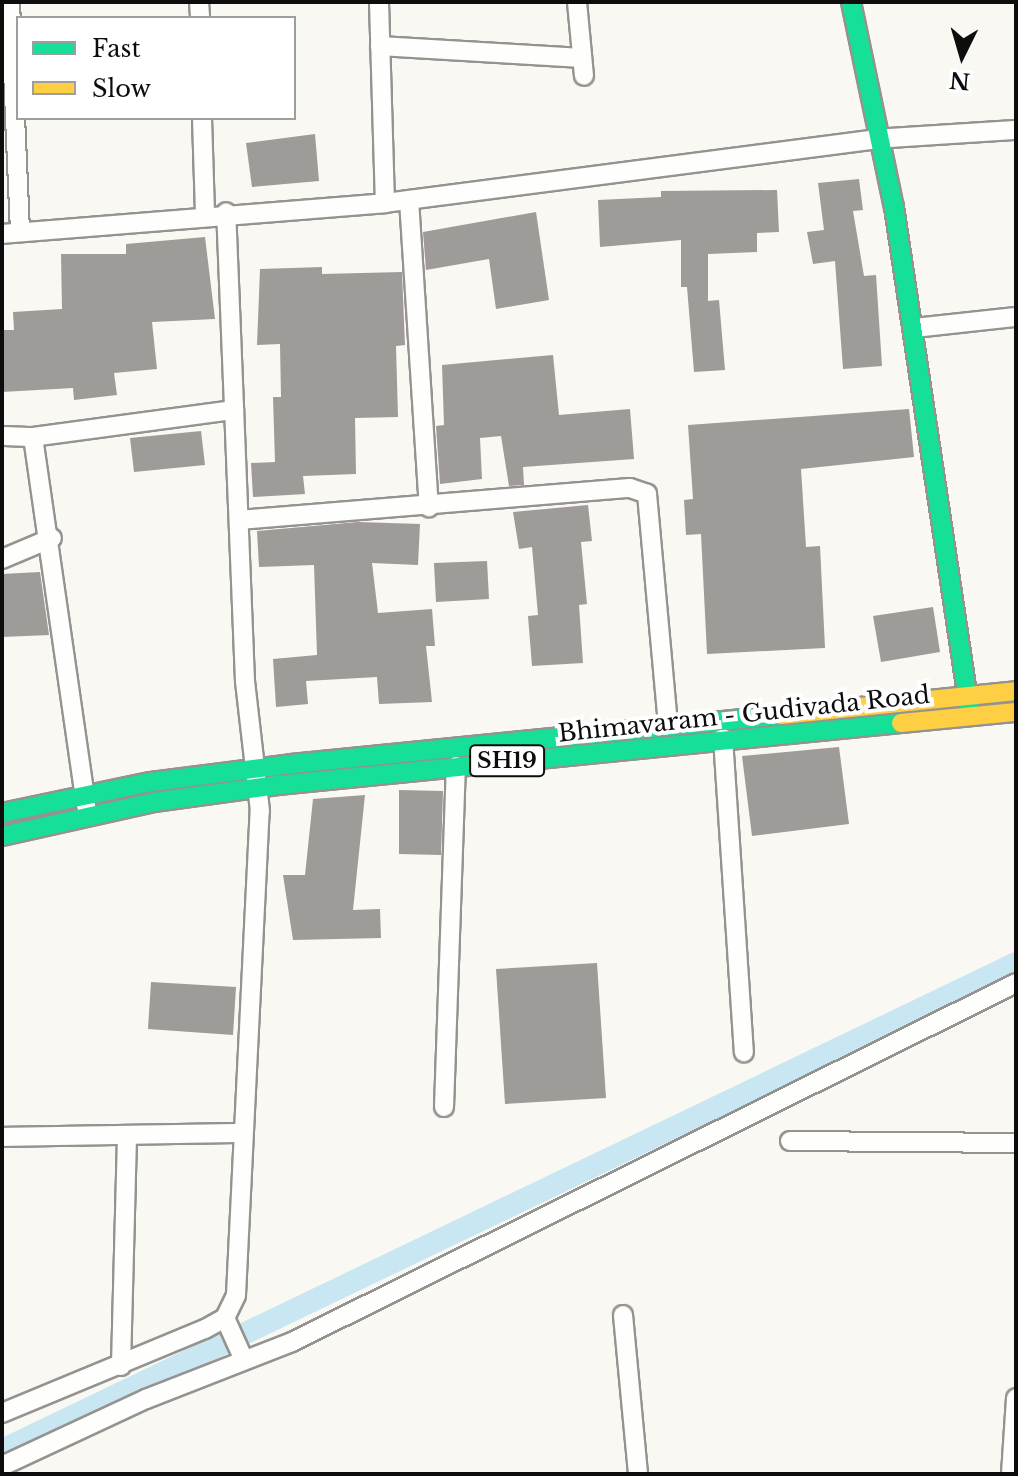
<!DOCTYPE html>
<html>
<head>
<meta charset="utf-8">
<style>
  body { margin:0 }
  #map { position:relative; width:1018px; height:1476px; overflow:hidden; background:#faf8f2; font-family:"Libre Baskerville",serif }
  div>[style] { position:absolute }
  .canal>* { height:22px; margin:-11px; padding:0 11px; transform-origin:11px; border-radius:11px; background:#c9e7f3 }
  .building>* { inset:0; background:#9e9b98 }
  .roads { filter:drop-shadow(2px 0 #949390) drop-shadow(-2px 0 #949390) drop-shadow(0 2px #949390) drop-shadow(0 -2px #949390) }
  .street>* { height:18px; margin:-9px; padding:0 9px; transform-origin:9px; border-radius:9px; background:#fefefd }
  .fast>* { height:18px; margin:-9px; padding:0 9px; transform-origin:9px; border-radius:9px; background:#16e098 }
  .slow>* { height:18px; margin:-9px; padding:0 9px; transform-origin:9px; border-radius:9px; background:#ffcf43 }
  span { translate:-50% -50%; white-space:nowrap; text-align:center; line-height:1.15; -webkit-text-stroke:8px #fff; paint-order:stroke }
  .shield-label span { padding:2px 6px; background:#fff; border:2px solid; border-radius:6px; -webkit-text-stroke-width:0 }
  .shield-label { font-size:22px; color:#0d0d0d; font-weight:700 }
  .street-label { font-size:24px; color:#0d0d0d }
  .frame { position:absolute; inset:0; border:4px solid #0d0d0d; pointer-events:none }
  .legend { position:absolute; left:16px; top:16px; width:280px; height:104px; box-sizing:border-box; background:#fff; border:2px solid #9e9e9e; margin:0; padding:10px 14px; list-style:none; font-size:24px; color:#0d0d0d }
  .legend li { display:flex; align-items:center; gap:16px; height:40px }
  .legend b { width:40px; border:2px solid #9e9e9e }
  .north { position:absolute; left:922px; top:16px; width:80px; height:80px; -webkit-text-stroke:6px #fff; paint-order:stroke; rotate:185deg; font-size:22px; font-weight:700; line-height:32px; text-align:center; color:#0d0d0d }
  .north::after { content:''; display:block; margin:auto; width:28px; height:36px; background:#0d0d0d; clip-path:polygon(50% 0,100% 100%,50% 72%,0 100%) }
</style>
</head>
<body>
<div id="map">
  <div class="canal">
    <div style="left:2px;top:1450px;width:1125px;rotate:-25.65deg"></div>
  </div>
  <div class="building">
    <div style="clip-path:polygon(315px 134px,319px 181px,252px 187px,246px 143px)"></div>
    <div style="clip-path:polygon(859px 179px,863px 210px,853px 211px,864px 276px,876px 275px,882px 366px,843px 369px,835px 261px,813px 264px,807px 232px,824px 230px,818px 183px)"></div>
    <div style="clip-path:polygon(777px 190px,779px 232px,757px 233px,757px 252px,708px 254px,708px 301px,719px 300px,725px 370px,694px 372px,687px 287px,681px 287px,681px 240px,600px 247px,598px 200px,661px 197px,661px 191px)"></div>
    <div style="clip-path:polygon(536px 212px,549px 300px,496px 309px,489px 259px,426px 270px,423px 232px)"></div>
    <div style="clip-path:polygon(205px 237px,215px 319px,152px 322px,157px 369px,114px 373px,117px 395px,74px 400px,73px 388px,2px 392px,2px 330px,14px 330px,13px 312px,62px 309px,61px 254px,126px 254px,126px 244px)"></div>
    <div style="clip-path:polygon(322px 267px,322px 274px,402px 272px,405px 345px,396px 346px,398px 417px,355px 418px,356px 474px,303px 476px,305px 494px,253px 497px,251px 463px,275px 462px,273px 397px,281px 397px,280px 344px,257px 345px,260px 269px)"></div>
    <div style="clip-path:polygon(553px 355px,559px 415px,630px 409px,634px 459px,523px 467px,524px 485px,509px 486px,501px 436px,480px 438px,482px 479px,440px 484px,436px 426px,444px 425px,442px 365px)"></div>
    <div style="clip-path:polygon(909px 409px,914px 457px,801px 469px,806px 547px,820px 546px,825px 648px,707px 654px,701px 534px,686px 535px,684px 500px,693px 499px,688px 425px)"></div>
    <div style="clip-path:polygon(201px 431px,205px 465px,134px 472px,130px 438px)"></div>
    <div style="clip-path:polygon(588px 505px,592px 541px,581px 542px,587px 604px,579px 605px,583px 663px,532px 666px,528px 616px,538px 615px,532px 547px,519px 549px,513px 512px)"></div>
    <div style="clip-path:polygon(358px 522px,420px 524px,418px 565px,372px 563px,378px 613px,432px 609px,435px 646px,426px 646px,432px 702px,379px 704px,377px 677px,306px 681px,308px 704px,276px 707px,273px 659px,317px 655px,314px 565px,259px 567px,257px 531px)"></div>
    <div style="clip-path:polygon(487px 561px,489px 599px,436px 602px,434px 563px)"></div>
    <div style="clip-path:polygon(40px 572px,49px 635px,2px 637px,2px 574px)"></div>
    <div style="clip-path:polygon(933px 607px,940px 652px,881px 662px,873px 616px)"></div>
    <div style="clip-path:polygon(839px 747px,849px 824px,752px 836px,742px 756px)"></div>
    <div style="clip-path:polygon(399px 790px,443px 791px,441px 855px,399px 854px)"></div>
    <div style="clip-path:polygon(365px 795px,353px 910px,380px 909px,381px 938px,293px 940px,283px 875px,305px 875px,313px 799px)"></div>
    <div style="clip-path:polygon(597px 963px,606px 1098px,505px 1104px,496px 969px)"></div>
    <div style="clip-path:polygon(151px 982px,236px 987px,233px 1035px,148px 1029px)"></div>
  </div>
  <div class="roads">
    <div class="street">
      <div style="left:10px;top:2px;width:229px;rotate:87.5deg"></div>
      <div style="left:199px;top:2px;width:16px;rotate:86deg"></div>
      <div style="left:379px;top:2px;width:201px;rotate:88.3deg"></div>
      <div style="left:577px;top:2px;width:74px;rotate:84.6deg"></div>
      <div style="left:380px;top:46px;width:202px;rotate:3.4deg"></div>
      <div style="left:202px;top:118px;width:95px;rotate:88.2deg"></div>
      <div style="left:409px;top:200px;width:308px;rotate:86.3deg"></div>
      <div style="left:2px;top:234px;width:384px;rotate:-4.6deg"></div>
      <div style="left:385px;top:203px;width:494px;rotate:-7.4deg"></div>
      <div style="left:875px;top:139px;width:141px;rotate:-3.7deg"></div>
      <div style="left:914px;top:328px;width:103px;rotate:-6.2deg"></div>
      <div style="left:2px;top:436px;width:31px;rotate:2deg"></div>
      <div style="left:33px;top:437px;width:373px;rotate:81.8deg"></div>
      <div style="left:33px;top:437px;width:203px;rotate:-7.7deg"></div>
      <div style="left:239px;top:520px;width:392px;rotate:-4.7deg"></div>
      <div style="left:630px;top:488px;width:18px;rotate:19deg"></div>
      <div style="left:647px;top:494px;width:230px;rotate:84.8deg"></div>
      <div style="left:2px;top:559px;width:54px;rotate:-22.8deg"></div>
      <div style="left:723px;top:738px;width:315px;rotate:86.2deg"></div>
      <div style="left:444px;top:1107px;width:341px;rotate:-88deg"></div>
      <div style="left:2px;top:1137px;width:240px;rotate:-1deg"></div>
      <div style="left:790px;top:1141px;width:226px;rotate:0.5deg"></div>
      <div style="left:623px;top:1315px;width:160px;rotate:84.6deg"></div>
      <div style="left:225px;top:1318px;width:46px;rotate:65.7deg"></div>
      <div style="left:121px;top:1366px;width:231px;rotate:-88.5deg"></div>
      <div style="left:2px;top:1413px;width:220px;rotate:-22.5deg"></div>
      <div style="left:205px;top:1329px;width:23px;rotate:-29deg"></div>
      <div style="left:225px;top:1318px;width:25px;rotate:-64deg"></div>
      <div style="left:236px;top:1295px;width:485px;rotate:-87.2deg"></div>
      <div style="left:260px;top:811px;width:131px;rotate:-96.6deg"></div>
      <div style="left:245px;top:681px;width:469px;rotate:-92.3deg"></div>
      <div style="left:2px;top:1466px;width:159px;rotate:-25deg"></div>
      <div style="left:146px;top:1399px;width:157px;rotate:-21.3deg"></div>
      <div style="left:292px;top:1342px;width:808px;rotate:-26.37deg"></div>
      <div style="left:1011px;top:1474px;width:76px;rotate:-86.2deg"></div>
    </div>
    <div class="fast">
      <div style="left:851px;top:2px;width:209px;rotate:78.2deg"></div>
      <div style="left:894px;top:207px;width:512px;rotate:81.46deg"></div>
      <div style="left:2px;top:813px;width:152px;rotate:-11.8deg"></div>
      <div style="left:151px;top:782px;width:141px;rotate:-7.3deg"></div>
      <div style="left:291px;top:764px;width:492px;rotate:-5.7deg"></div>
      <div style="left:2px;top:836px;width:156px;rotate:-12.6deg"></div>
      <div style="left:154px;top:802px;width:125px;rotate:-7.8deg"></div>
      <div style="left:278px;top:785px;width:626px;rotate:-5.68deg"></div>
    </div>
    <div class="slow">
      <div style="left:781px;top:715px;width:236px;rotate:-5.8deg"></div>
      <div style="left:901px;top:723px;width:116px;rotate:-5.5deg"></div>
    </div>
  </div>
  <div class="shield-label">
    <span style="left:507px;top:761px">SH19</span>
  </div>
  <div class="street-label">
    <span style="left:744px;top:714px;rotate:-6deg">Bhimavaram - Gudivada Road</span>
  </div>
  <div class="frame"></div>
  <ul class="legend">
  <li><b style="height:10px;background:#16e098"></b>Fast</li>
  <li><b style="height:10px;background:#ffcf43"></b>Slow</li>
  </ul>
  <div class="north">N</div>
</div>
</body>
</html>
